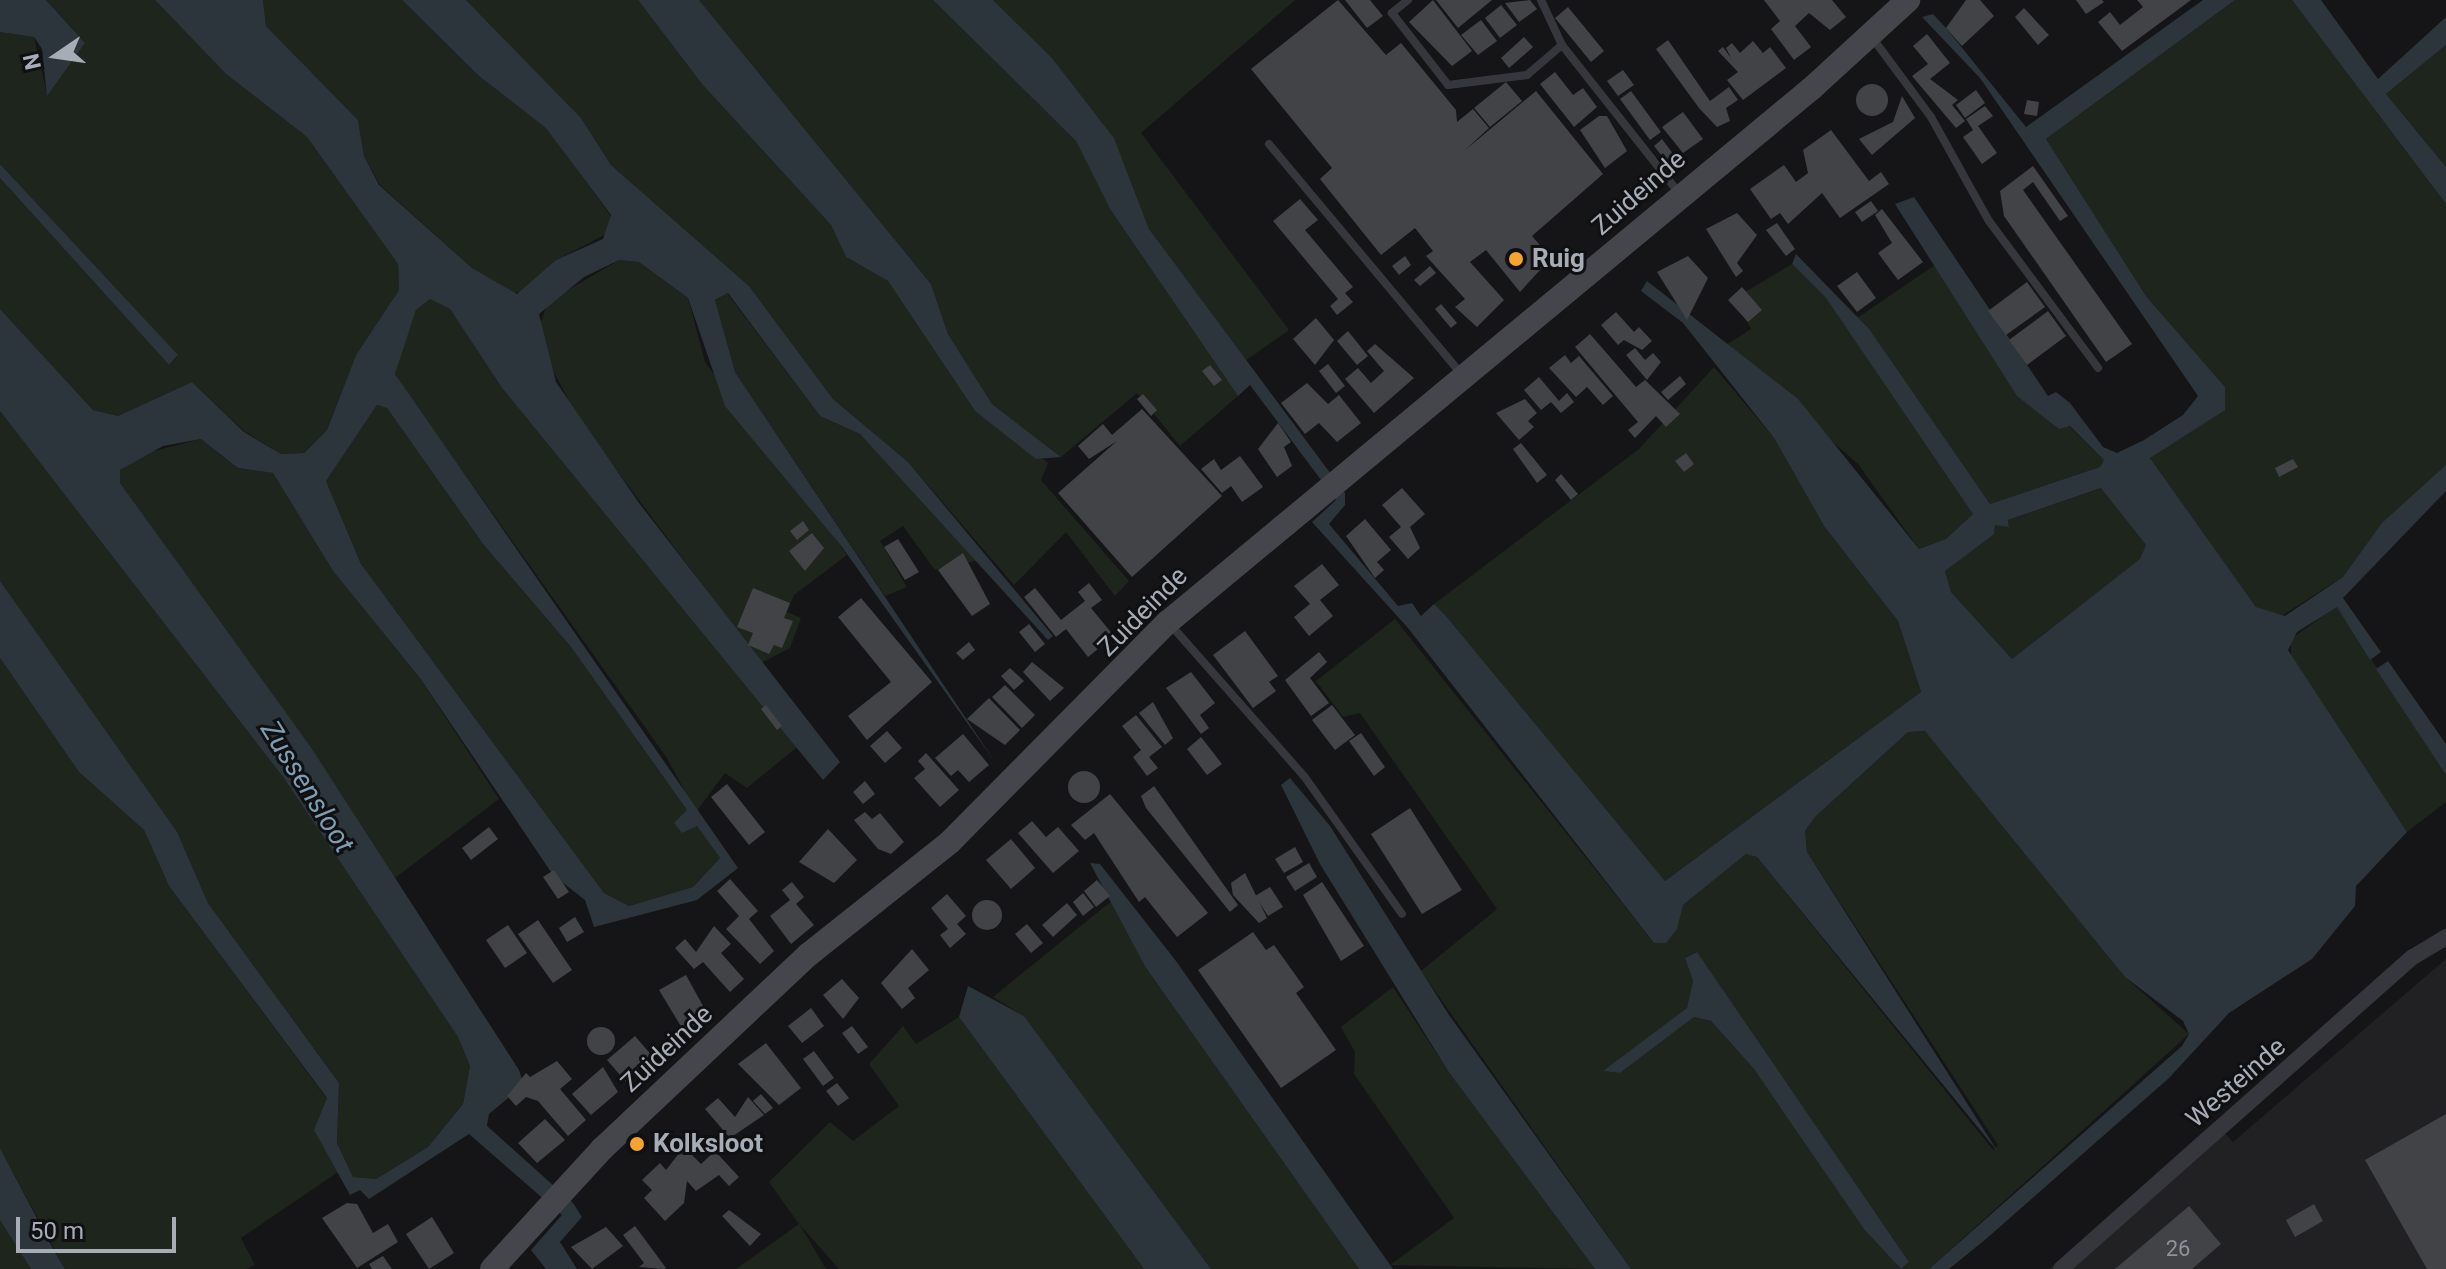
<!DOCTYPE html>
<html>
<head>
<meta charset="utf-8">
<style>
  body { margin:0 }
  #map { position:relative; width:2446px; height:1269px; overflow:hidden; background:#151517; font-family:Roboto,sans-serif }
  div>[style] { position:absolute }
  .built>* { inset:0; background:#212124 }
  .green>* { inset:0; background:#1d251d }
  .water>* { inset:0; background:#2b353b }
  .building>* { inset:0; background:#414347 }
  .round { border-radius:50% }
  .lane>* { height:8px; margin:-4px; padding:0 4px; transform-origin:4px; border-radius:4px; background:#36373c }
  .street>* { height:16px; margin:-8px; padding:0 8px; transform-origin:8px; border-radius:8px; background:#36373c }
  .secondary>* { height:24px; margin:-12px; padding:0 12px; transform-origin:12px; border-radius:12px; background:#44464c }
  .dots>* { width:22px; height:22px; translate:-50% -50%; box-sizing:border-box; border:4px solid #101012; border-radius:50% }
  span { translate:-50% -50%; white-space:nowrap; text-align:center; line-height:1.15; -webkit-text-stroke:6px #101012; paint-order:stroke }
  .number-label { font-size:22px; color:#8d929b }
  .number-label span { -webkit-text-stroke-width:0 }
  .street-label { font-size:26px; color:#a6adb7 }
  .poi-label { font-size:26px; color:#a6adb7; font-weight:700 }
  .left { translate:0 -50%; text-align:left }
  .water-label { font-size:28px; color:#7d9db3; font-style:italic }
  .north { position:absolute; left:16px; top:16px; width:80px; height:80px; -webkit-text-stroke:6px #101012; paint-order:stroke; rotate:257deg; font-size:22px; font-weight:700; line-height:32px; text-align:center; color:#a6adb7 }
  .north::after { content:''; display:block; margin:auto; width:28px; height:36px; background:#a6adb7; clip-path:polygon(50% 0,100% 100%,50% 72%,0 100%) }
  .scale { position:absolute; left:16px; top:1217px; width:160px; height:36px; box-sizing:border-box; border:4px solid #a6adb7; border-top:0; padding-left:10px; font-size:24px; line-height:28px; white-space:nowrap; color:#a6adb7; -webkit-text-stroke:6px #101012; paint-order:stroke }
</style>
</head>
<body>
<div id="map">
  <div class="built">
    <div style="clip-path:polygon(2446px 959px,2446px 1269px,2049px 1269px,2214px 1122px,2233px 1142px)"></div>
  </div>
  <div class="green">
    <div style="clip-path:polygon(46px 0,155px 0,226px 74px,307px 137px,398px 264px,399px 290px,356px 355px,327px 430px,303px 453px,281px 454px,244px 431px,192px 382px,118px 416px,93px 410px,0 309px,0 178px,169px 365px,178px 356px,0 164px,0 32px,34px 37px,47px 94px,85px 43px)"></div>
    <div style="clip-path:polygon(263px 0,402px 0,479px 76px,547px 128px,610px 215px,610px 232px,556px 260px,524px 292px,511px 293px,472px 268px,380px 185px,364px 156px,358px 120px,266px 26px)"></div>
    <div style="clip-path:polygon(466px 0,638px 0,702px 84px,831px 225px,846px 257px,888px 281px,975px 411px,1048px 463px,1041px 480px,1129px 581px,1115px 596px,1066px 532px,1014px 585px,908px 462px,833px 399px,749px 286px,611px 165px,581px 118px)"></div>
    <div style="clip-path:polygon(699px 0,933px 0,1076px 141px,1110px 209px,1238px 396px,1180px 446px,1137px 393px,1061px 457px,992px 404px,948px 334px,931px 284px)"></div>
    <div style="clip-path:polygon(993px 0,1295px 0,1141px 133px,1289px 330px,1245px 361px,1149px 229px,1114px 138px,1052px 58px)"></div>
    <div style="clip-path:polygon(2235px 0,2292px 0,2446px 204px,2446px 465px,2343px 577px,2278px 618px,2256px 607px,2150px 458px,2225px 387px,2146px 296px,2046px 139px)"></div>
    <div style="clip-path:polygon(2446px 45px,2446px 167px,2386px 94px)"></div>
    <div style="clip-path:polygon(619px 260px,639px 262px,688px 298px,705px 362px,847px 555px,794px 595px,787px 612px,801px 618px,790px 648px,761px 663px,579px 420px,546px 357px,538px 330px,548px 302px)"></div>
    <div style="clip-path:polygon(1938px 263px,2017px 396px,2069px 426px,2104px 460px,2100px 467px,1990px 504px,1857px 318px)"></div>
    <div style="clip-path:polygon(1792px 264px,1826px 298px,1963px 493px,1973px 514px,1946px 539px,1919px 549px,1858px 464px,1723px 347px,1751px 329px,1735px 298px)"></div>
    <div style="clip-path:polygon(727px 293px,820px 416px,860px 434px,979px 560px,935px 570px,903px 526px,880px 541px,907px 587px,885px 596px,735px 372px,715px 301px)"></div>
    <div style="clip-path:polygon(430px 299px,450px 309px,502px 388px,797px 747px,747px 788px,725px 773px,696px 812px,667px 758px,406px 392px,395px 373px,416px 310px)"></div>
    <div style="clip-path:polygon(1714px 367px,1774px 438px,1824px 526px,1898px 621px,1921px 692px,1665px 881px,1434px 604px,1639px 449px)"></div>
    <div style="clip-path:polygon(377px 405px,387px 408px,483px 544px,571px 647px,687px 810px,675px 824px,698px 826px,720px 858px,693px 887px,629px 906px,604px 893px,361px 564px,326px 481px)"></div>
    <div style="clip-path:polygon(0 411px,283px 777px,458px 1037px,470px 1066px,463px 1104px,428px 1147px,376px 1179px,353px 1177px,337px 1143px,339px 1083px,208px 903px,184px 848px,0 581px)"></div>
    <div style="clip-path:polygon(201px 439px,238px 468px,273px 473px,333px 571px,420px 678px,499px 799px,395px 878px,120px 483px,120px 470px,146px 453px)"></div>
    <div style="clip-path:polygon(2102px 488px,2146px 545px,2141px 559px,2012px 659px,1951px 592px,1945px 571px,1995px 524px,2009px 526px,2008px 520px)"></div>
    <div style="clip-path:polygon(2337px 606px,2446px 775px,2446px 802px,2407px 832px,2291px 660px,2291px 639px)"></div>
    <div style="clip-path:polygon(1395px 619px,1654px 943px,1683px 905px,1746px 854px,1757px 857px,1993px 1150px,1998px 1145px,1807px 852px,1805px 831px,1815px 817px,1908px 732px,1925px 731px,1938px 741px,2125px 977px,2189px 1034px,1929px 1269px,1901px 1269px,1909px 1262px,1696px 952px,1685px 958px,1693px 981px,1688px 1008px,1604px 1071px,1620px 1073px,1694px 1017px,1711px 1021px,1754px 1069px,1900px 1269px,1631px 1269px,1421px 971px,1497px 909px,1360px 713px,1343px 717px,1316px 681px)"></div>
    <div style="clip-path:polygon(0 658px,79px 772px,144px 830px,169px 886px,327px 1099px,320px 1141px,338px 1172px,241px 1238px,255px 1265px,247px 1269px,65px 1269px,0 1148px)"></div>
    <div style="clip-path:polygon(1114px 899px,1146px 968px,1359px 1269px,1211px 1269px,1024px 1016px,993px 997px)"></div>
    <div style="clip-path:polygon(1393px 987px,1448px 1071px,1595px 1269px,1390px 1265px,1454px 1218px,1354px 1074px,1355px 1052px,1341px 1027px)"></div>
    <div style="clip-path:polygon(959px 1017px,1144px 1269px,839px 1269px,800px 1225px,826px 1269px,736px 1269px,799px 1224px,769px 1182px,830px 1122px,853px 1141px,899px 1106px,869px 1064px,903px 1026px,916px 1044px)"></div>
    <div style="clip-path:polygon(0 1220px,1px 1221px,31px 1269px,0 1269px)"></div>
  </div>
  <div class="water">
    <div style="clip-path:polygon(0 0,46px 0,85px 43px,47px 96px,42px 49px,34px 37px,0 32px)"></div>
    <div style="clip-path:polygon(evenodd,155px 0,263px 0,266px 26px,358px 120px,364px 156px,379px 185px,472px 268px,517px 294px,556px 260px,603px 239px,611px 215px,546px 128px,479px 76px,402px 0,466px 0,581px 118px,611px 165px,749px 286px,833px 399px,908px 462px,1053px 636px,1048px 640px,860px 434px,820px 416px,728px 293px,715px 300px,735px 372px,995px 762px,842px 547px,725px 406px,688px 298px,639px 262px,619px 260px,584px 277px,539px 314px,556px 382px,639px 503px,840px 762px,823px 780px,502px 388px,450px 309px,430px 299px,416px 310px,395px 374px,738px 868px,697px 900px,594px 927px,585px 900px,553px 875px,420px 678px,333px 571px,273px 473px,238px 468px,201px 439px,163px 446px,120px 470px,120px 483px,310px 746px,519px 1070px,524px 1085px,489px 1114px,487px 1126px,573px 1203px,582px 1217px,560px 1242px,577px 1269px,546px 1269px,531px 1250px,562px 1215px,469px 1134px,369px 1199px,360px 1190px,350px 1195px,314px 1130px,327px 1098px,169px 886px,144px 830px,79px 772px,0 658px,0 581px,177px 832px,208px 903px,339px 1083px,337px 1143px,353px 1177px,376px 1179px,428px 1147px,463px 1104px,470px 1066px,458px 1037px,283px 777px,0 411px,0 309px,93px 410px,118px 416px,192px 382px,244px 432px,281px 454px,304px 453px,327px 430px,356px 355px,399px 290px,398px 264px,307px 137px,226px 74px,155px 0,377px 405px,387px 408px,483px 544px,571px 647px,687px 810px,674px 823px,682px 833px,697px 826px,720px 858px,693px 887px,629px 906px,604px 893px,361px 564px,326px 481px,377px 405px)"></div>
    <div style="clip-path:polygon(638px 0,699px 0,931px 284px,948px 334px,992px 404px,1061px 457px,1036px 459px,975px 411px,888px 281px,846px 257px,831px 225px,702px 84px)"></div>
    <div style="clip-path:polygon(evenodd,933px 0,993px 0,1052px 58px,1114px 138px,1149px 229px,1345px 493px,1345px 505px,1329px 524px,1398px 606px,1412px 603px,1421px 616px,1434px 604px,1445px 615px,1665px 881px,1921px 692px,1898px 621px,1824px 526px,1774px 438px,1683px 323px,1641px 291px,1647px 281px,1798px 399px,1919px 549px,1946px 539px,1973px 514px,1826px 298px,1792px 264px,1796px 254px,1869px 329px,1990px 504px,2100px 467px,2104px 460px,2070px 426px,2059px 429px,2017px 396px,1895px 204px,1914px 197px,2048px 396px,2056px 392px,2070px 403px,2103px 447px,2117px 453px,2144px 440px,2183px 415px,2198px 396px,1980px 78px,1922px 17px,1933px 14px,1946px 28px,2026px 127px,2203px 0,2235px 0,2046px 139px,2146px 296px,2225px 387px,2225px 410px,2150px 458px,2256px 607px,2285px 616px,2343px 577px,2382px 523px,2446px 465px,2446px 491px,2343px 598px,2381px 652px,2370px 660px,2337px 607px,2297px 632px,2288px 650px,2407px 832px,2356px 886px,2355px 906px,2312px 959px,2229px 1013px,2169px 1078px,1986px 1239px,1949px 1269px,1929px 1269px,2182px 1046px,2189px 1034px,2183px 1021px,2125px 977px,1925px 731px,1908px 732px,1815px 817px,1805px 831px,1807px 852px,1998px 1152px,1757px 857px,1746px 854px,1683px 905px,1677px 929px,1666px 943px,1654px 943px,1408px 628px,1312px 522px,1336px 500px,1250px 385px,1238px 396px,1110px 209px,1076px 141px,933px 0,2101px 488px,2146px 545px,2140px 559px,2012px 659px,1951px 592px,1945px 571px,1994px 534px,1995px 525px,2009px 527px,2008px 520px,2101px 488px)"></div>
    <div style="clip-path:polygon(2292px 0,2321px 0,2378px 79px,2446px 17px,2446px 45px,2386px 94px,2446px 167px,2446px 204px)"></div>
    <div style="clip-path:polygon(0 164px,178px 355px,169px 365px,0 178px)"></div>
    <div style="clip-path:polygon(2388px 661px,2446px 744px,2446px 775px,2376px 669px)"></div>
    <div style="clip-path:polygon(1290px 778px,1330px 826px,1449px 1015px,1631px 1269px,1595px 1269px,1448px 1071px,1320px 864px,1281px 785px)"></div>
    <div style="clip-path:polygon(1090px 863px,1100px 864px,1176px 961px,1393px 1269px,1359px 1269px,1146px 968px)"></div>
    <div style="clip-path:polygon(1697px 952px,1909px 1262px,1901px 1269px,1864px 1229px,1754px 1069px,1711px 1021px,1694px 1017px,1620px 1073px,1603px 1071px,1687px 1008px,1693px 981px,1685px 958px)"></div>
    <div style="clip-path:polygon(968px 986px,1024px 1016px,1211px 1269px,1144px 1269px,959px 1017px)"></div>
    <div style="clip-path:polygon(0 1148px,51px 1245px,65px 1269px,31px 1269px,0 1220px)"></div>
  </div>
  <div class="building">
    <div style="clip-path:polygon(1338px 0,1386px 55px,1401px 43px,1456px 110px,1457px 122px,1473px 109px,1489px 128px,1464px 151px,1536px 91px,1603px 174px,1532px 236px,1551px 258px,1520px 292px,1486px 250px,1470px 262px,1504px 300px,1477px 327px,1455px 307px,1465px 299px,1426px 256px,1433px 251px,1415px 228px,1381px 255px,1320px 179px,1332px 168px,1251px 69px)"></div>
    <div style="clip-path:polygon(1345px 0,1370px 0,1383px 16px,1367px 28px)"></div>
    <div style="clip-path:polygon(1433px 0,1472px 51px,1452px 66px,1409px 22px)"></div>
    <div style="clip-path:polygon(1436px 0,1492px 0,1458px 28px)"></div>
    <div style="clip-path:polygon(1530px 0,1537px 9px,1519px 22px,1505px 3px)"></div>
    <div style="clip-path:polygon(1764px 0,1832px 0,1846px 17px,1830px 30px,1809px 13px,1795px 26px,1811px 47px,1794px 60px,1771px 29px,1780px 21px)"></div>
    <div style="clip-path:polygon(1966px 0,1980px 0,1994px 16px,1962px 46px,1946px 28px)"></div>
    <div style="clip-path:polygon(2076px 0,2102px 0,2104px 2px,2086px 14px)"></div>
    <div style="clip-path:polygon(2137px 0,2191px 0,2122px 51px,2098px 22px,2110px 12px,2120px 25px,2143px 7px)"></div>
    <div style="clip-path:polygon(1501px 5px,1517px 25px,1500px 38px,1485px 18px)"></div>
    <div style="clip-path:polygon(1568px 7px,1604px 51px,1591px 62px,1555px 18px)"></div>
    <div style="clip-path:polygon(2024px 8px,2049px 35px,2038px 45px,2015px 17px)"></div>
    <div style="clip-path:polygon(1481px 20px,1497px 41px,1478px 55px,1461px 35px)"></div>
    <div style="clip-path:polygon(1927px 34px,1950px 63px,1930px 79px,1958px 100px,1952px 105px,1965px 121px,1956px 128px,1912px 76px,1928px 64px,1913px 46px)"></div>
    <div style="clip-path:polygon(1524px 37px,1533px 47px,1509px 68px,1501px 58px)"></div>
    <div style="clip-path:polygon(1668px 40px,1710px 101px,1729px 87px,1738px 100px,1726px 108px,1730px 121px,1717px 127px,1699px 108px,1656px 49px)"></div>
    <div style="clip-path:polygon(1753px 41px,1763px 53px,1770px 47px,1786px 68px,1743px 100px,1727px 80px,1738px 72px,1718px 51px,1723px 47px,1731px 58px,1726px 48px,1732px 43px,1740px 53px)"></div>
    <div style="clip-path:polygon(1623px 70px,1634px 85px,1618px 96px,1607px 81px)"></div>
    <div style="clip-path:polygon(1555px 72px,1573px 95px,1583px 88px,1597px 107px,1574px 127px,1540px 84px)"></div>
    <div style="clip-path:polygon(1506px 82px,1522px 101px,1490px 127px,1474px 108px)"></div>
    <div class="round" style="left:1856px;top:84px;width:32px;height:32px"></div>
    <div style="clip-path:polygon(1976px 90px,1985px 103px,1965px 118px,1956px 105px)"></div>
    <div style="clip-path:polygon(1631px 91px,1661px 132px,1650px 140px,1620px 99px)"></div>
    <div style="clip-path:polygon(1902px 96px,1915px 118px,1872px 155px,1859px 139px,1893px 122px)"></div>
    <div style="clip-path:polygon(2027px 100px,2039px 102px,2037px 116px,2024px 114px)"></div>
    <div style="clip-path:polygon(1985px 106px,1993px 116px,1978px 126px,1997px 153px,1982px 164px,1963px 137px,1973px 130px,1966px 119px)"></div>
    <div style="clip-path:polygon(1683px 112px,1703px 139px,1683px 153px,1662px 127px)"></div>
    <div style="clip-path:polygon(1599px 116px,1607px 116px,1627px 151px,1605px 168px,1580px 130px)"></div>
    <div style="clip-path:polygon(1831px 130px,1869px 181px,1881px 172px,1889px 184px,1840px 218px,1822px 193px,1788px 224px,1780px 213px,1771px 219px,1750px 189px,1784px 165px,1796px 182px,1808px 173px,1803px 150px)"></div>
    <div style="clip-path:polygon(1662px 139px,1674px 155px,1666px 161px,1654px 146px)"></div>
    <div style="clip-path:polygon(2033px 166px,2068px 216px,2060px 221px,2033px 182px,2023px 190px,2132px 344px,2106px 362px,2004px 216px,2000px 191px)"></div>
    <div style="clip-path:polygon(1300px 199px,1318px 220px,1305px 230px,1353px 287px,1345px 293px,1353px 302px,1337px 315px,1330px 306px,1338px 299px,1273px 221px)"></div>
    <div style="clip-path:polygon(1871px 201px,1878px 211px,1862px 222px,1855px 212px)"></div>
    <div style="clip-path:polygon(1882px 209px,1923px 262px,1898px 280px,1878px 253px,1892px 243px,1875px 215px)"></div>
    <div style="clip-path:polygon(1737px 213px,1757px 235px,1737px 263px,1743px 271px,1736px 277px,1706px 229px)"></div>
    <div style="clip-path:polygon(1777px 223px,1795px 249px,1786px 256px,1766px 230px)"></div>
    <div style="clip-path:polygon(1405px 256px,1411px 265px,1399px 275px,1392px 266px)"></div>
    <div style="clip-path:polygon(1688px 256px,1708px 278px,1687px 320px,1657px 272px)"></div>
    <div style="clip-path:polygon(1430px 266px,1436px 273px,1420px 286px,1414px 280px)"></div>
    <div style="clip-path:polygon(1857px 272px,1876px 298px,1857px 312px,1837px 286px)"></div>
    <div style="clip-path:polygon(2027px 282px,2045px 307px,2006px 335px,1988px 311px)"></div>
    <div style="clip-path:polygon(1742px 287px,1762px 310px,1748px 322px,1728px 300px)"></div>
    <div style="clip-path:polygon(1441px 304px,1457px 323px,1451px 328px,1435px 309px)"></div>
    <div style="clip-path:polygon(2048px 311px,2066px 336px,2027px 365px,2009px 340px)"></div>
    <div style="clip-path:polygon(1616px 312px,1634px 332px,1639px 327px,1652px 341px,1642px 350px,1624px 340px,1618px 345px,1601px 325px)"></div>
    <div style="clip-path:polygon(1316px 318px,1334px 340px,1315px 365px,1293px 339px)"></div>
    <div style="clip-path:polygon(1348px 331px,1368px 356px,1357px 365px,1337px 341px)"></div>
    <div style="clip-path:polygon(1590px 334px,1636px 387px,1645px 380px,1680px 414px,1666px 427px,1656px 416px,1635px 438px,1628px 430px,1638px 422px,1575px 347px)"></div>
    <div style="clip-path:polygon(1375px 344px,1414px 378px,1374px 413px,1345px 379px,1358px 368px,1371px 383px,1384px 371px,1367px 351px)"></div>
    <div style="clip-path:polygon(1635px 348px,1645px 360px,1653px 353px,1661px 362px,1647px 380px,1626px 355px)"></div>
    <div style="clip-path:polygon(1565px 355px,1571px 363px,1579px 356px,1613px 396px,1603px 405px,1587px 387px,1576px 397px,1549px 368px)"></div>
    <div style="clip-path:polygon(1328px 364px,1345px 386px,1336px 393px,1319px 371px)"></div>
    <div style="clip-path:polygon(1210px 365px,1222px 380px,1214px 386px,1202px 371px)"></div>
    <div style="clip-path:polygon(1680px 376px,1686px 384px,1668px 400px,1661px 392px)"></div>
    <div style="clip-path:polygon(1539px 377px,1559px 401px,1567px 393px,1574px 402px,1561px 413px,1551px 402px,1541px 410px,1524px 390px)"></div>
    <div style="clip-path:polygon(1307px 383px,1328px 404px,1339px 395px,1361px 423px,1337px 442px,1319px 423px,1305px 434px,1281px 403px)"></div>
    <div style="clip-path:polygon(1143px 394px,1157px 410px,1151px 416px,1137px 399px)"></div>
    <div style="clip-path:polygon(1525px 399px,1537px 413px,1528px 421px,1534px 427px,1519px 440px,1496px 413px)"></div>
    <div style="clip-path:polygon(1142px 409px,1222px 496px,1132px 577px,1058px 493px,1117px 441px,1089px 459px,1078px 446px,1103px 424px,1112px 435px)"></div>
    <div style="clip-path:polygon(1278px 423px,1291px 442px,1284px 447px,1292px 466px,1277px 477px,1258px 449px)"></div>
    <div style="clip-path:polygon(1521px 443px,1547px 475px,1537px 483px,1513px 449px)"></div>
    <div style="clip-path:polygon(1686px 453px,1694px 464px,1684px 472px,1675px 461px)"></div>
    <div style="clip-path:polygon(1240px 456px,1263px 487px,1242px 502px,1231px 486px,1222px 493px,1201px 469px,1214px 459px,1221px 470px)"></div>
    <div style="clip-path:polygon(2293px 459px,2298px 467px,2279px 477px,2275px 468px)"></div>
    <div style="clip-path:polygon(1561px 474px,1578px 494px,1571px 500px,1555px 480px)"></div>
    <div style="clip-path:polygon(1402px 488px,1425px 514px,1410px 527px,1420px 548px,1408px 559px,1389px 537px,1401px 527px,1382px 505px)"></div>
    <div style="clip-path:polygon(1365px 519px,1391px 550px,1377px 562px,1384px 570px,1375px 578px,1346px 536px)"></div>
    <div style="clip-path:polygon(803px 521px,809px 530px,797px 540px,790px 531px)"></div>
    <div style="clip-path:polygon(812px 533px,824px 548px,805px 571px,789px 551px)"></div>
    <div style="clip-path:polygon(898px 539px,919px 572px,905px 580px,884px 547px)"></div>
    <div style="clip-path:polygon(963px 553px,990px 604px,972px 616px,938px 570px)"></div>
    <div style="clip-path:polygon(1322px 564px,1339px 585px,1320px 600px,1333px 616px,1309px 636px,1294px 617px,1310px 604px,1294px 586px)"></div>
    <div style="clip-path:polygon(1089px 583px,1102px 600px,1091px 608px,1114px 636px,1088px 657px,1066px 629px,1056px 637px,1024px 597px,1035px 588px,1061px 620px,1085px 601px,1078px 592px)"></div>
    <div style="clip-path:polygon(753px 588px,790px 603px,784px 618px,793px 621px,782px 648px,774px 645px,769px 654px,748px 645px,753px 633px,737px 627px)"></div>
    <div style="clip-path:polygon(861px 598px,932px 682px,867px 740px,848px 716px,891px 682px,838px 617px)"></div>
    <div style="clip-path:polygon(1029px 624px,1045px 644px,1035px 652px,1019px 632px)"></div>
    <div style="clip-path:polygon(1245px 631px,1278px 676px,1269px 682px,1276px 691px,1253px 708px,1213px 655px)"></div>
    <div style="clip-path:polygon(969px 642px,975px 650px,963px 660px,956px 653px)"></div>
    <div style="clip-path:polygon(1319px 652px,1327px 662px,1310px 678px,1329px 703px,1311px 716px,1285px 680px)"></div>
    <div style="clip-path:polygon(1032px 662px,1064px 688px,1050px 701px,1023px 672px)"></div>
    <div style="clip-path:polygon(1010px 668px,1024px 681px,1014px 690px,1001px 676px)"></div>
    <div style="clip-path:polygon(1191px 672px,1215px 703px,1200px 715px,1209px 728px,1201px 734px,1166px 688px)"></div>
    <div style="clip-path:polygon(1005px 685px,1035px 715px,1022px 728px,992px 697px)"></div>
    <div style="clip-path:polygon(989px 698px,1020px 730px,1005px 745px,967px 719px)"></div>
    <div style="clip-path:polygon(1153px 702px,1173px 738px,1165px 745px,1139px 713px)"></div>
    <div style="clip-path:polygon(766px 705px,782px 726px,777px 730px,761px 709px)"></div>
    <div style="clip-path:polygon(1332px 705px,1355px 735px,1335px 750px,1312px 720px)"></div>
    <div style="clip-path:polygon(1136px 715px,1162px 747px,1149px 757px,1158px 768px,1147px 776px,1133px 757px,1141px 750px,1122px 726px)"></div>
    <div style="clip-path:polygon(887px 731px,902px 748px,885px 763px,870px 746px)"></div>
    <div style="clip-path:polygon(1361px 733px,1385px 767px,1374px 776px,1349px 741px)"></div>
    <div style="clip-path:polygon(963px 734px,989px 765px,969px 782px,958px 770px,951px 776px,935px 758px)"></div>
    <div style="clip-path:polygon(1201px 737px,1222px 764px,1207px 775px,1187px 749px)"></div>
    <div style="clip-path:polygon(926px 753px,959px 790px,940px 807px,914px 778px,925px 769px,918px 761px)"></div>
    <div class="round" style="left:1068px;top:771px;width:32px;height:32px"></div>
    <div style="clip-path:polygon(865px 781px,875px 794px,863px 804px,853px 792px)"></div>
    <div style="clip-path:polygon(727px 784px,765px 832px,749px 845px,711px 797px)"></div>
    <div style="clip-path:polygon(1154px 786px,1238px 905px,1230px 912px,1146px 808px,1141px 796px)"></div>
    <div style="clip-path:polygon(1110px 794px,1208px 913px,1177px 937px,1145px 897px,1139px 902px,1094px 833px,1085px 840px,1071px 825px)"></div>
    <div style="clip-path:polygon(1410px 808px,1462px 890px,1422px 914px,1371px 834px)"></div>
    <div style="clip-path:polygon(865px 812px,872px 819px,880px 813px,904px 842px,891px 854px,878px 849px,854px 820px)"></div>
    <div style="clip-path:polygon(1032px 821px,1046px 837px,1058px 827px,1079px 851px,1053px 873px,1018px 833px)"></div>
    <div style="clip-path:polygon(489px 827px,498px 839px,471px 860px,462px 848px)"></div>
    <div style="clip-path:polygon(828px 829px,857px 860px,834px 883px,799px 862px)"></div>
    <div style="clip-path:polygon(1011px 839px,1035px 868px,1011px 889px,986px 860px)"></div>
    <div style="clip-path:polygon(1295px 847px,1303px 862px,1284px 873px,1275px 859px)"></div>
    <div style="clip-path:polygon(1309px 863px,1317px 877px,1295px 891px,1286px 877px)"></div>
    <div style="clip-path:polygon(554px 870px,569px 892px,558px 899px,543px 877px)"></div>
    <div style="clip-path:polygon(1245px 873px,1267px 918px,1259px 923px,1233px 895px,1231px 883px)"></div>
    <div style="clip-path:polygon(730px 879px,758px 911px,749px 919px,774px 951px,760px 964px,726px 929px,739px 916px,717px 891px)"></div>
    <div style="clip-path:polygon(1097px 880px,1110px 896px,1096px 907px,1084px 891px)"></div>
    <div style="clip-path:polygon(792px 882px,804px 897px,796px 904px,814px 925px,791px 944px,770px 916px,790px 900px,782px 890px)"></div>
    <div style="clip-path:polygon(1322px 882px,1364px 946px,1341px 961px,1303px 895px)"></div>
    <div style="clip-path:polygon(1270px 887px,1283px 907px,1268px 916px,1255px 896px)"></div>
    <div style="clip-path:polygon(1083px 893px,1094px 907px,1083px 916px,1073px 902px)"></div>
    <div style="clip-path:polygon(947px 894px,966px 916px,957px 924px,966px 934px,950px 948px,940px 935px,948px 929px,931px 908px)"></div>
    <div class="round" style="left:972px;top:900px;width:30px;height:30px"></div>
    <div style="clip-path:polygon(1067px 903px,1077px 915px,1053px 937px,1042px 925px)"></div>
    <div style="clip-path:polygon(575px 917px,584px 932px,567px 942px,559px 928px)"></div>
    <div style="clip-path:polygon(538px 920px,572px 970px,553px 983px,518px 934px)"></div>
    <div style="clip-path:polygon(1027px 924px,1043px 943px,1031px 953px,1015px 934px)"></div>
    <div style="clip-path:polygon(508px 925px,527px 953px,505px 968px,486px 940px)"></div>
    <div style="clip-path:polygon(714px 926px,731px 944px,721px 953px,744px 979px,730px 992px,703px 962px,694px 969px,675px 948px,685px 939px,696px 952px)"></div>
    <div style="clip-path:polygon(1253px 932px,1266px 950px,1274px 945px,1304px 987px,1296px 993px,1336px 1050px,1281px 1088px,1198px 970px)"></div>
    <div style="clip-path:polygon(912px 949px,929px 970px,908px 988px,915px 998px,902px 1009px,881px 983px)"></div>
    <div style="clip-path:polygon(686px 975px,708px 1015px,685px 1033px,659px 990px)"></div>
    <div style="clip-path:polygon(842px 979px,859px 998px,843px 1019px,823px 995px)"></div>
    <div style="clip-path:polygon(811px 1008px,824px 1026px,802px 1043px,788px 1026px)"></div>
    <div style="clip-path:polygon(852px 1026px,868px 1047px,858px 1054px,842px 1033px)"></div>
    <div class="round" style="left:587px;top:1027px;width:28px;height:28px"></div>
    <div style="clip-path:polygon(635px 1036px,653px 1057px,626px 1082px,607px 1060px)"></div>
    <div style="clip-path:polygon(766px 1043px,801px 1088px,779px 1105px,738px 1064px)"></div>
    <div style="clip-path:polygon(814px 1051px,834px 1078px,823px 1086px,803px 1059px)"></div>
    <div style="clip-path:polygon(557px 1061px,572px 1079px,560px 1089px,586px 1120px,568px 1136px,538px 1101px,526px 1097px,516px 1106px,507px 1096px,526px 1073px,530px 1077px)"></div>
    <div style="clip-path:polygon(603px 1067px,618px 1092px,591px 1115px,572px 1094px)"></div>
    <div style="clip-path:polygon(837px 1083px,849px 1098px,838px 1106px,826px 1091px)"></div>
    <div style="clip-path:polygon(761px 1094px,773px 1108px,765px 1114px,753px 1101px)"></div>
    <div style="clip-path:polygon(748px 1097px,764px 1115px,730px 1138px,705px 1109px,718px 1098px,735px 1117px)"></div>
    <div style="clip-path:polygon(2446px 1114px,2446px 1269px,2427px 1269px,2365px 1160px)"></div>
    <div style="clip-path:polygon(545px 1119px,565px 1140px,537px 1163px,518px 1143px)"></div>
    <div style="clip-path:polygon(684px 1147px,701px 1164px,715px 1151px,739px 1177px,729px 1186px,719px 1175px,696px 1191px,687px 1181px,684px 1203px,665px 1221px,644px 1198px,652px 1190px,642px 1180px,660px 1163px,666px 1170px)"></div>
    <div style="clip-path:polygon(347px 1203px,357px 1204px,373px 1233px,388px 1224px,398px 1242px,357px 1268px,322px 1218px)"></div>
    <div style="clip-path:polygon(2314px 1204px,2323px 1221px,2295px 1237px,2286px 1220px)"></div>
    <div style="clip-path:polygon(2189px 1206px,2221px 1244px,2192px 1269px,2115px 1269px)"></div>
    <div style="clip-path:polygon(729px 1210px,761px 1234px,750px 1246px,722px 1216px)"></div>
    <div style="clip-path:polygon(432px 1217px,454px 1253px,429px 1269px,406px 1234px)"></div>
    <div style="clip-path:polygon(635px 1226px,666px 1268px,664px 1269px,639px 1267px,644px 1263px,623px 1235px)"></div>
    <div style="clip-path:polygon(606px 1227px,623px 1246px,592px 1269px,571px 1247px)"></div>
    <div style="clip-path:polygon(383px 1256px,392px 1269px,372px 1269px,369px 1264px)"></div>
  </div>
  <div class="lane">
    <div style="left:1408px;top:0;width:21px;rotate:141deg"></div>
    <div style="left:1392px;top:13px;width:91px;rotate:52.1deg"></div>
    <div style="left:1448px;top:85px;width:80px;rotate:-7.2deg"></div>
    <div style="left:1527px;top:75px;width:46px;rotate:-40.6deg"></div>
    <div style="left:1541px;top:0;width:50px;rotate:65deg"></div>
    <div style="left:1562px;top:45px;width:189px;rotate:51.7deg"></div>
    <div style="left:1871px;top:36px;width:101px;rotate:53.5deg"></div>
    <div style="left:1931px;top:117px;width:119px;rotate:60.9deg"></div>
    <div style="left:1989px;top:221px;width:183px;rotate:53.4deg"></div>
    <div style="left:1269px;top:144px;width:301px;rotate:50.1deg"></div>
    <div style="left:1169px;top:623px;width:204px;rotate:48.6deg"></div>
    <div style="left:1304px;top:776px;width:169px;rotate:54.6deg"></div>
  </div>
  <div class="street">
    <div style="left:2061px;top:1269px;width:470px;rotate:-41.6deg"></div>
    <div style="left:2413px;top:957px;width:39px;rotate:-31deg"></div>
  </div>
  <div class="secondary">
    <div style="left:492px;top:1269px;width:163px;rotate:-47.5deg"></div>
    <div style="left:602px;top:1149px;width:283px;rotate:-43.3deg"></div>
    <div style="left:808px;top:955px;width:181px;rotate:-38.5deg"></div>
    <div style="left:950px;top:842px;width:310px;rotate:-45.3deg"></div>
    <div style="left:1168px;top:622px;width:835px;rotate:-39.66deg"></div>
    <div style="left:1811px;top:89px;width:132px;rotate:-42.5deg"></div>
  </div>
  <div class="dots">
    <div style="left:1516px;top:259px;background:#f5a52e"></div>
    <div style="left:637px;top:1144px;background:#f5a52e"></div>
  </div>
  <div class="number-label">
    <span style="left:2178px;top:1249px">26</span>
  </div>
  <div class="street-label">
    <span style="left:1639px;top:193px;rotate:-41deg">Zuideinde</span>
    <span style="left:1143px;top:612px;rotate:-45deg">Zuideinde</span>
    <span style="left:667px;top:1049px;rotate:-43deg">Zuideinde</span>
    <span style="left:2236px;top:1083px;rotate:-41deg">Westeinde</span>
  </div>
  <div class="poi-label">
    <span class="left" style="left:1532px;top:259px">Ruig</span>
    <span class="left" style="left:653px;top:1144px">Kolksloot</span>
  </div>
  <div class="water-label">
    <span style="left:307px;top:787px;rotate:58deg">Zussensloot</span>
  </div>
  <div class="north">N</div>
  <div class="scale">50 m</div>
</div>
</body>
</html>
